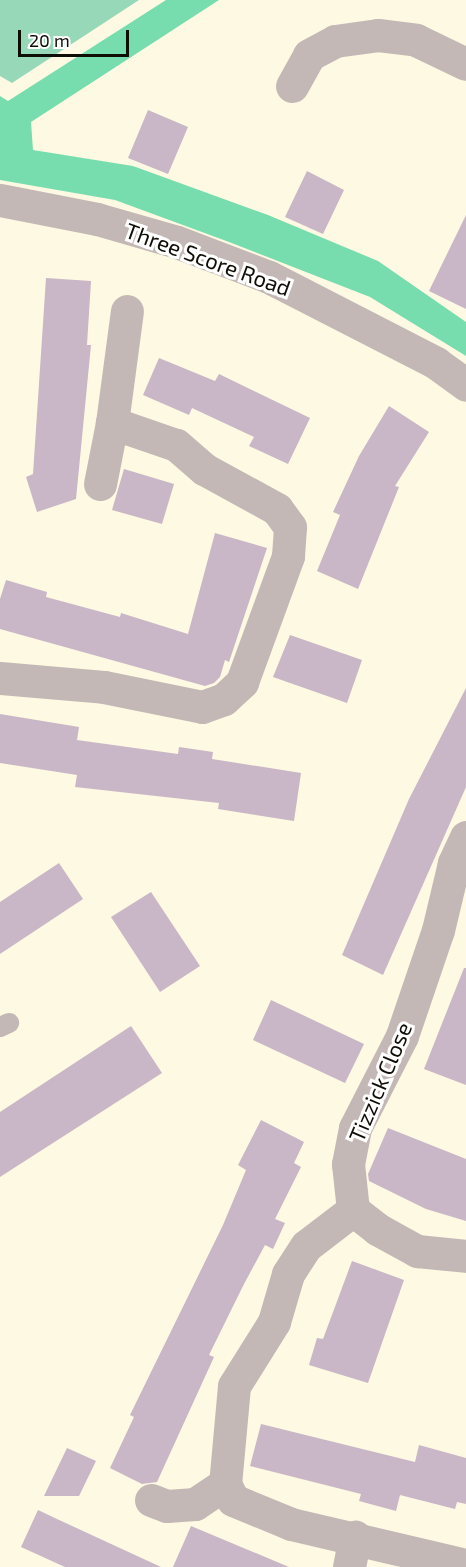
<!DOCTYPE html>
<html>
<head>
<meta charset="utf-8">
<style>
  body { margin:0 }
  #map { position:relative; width:466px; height:1567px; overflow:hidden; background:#fef9e2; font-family:"Exo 2",sans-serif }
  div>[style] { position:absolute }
  .green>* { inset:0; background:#97d8b8 }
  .forest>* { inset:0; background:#78ddae }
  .building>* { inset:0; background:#c9b6c7 }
  .service>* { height:20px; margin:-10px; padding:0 10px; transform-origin:10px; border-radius:10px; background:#c4b8b6 }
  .minor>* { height:33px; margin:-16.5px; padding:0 16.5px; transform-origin:16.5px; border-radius:16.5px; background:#c4b8b6 }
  span { translate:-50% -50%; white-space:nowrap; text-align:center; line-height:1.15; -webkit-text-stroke:6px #fff; paint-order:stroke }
  .street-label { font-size:22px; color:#0f0e06 }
  .scale { position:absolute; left:18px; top:30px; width:111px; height:27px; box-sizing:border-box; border:3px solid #0f0e06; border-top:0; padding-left:8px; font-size:18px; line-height:21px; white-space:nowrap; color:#0f0e06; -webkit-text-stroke:4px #fff; paint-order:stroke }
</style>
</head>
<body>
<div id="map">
  <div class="green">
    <div style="clip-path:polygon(0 0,139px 0,12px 83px,0 76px)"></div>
  </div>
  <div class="forest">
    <div style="clip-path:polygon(166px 0,219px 0,31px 122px,33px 150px,133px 166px,268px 215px,378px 261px,466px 322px,466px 356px,370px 297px,229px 242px,115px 200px,0 180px,0 96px,8px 101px)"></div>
  </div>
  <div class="building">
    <div style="clip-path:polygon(148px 110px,188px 127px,168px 174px,128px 158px)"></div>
    <div style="clip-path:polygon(307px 171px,344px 190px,323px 234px,285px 217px)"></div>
    <div style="clip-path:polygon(466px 215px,466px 309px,429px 291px)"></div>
    <div style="clip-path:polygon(46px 278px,91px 281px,87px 345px,91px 345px,76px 499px,37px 512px,26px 477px,33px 474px)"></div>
    <div style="clip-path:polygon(159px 358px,215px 381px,219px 374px,310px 418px,288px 464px,249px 446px,254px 437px,192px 408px,189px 415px,143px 395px)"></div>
    <div style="clip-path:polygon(389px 406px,429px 432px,395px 486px,399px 487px,358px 589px,317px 571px,340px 515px,333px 512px,359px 456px)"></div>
    <div style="clip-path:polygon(124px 469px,174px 484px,162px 524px,112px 510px)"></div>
    <div style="clip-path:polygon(215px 533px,267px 548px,229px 662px,225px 660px,220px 677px,214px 683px,205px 686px,0 629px,0 599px,6px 580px,47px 592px,46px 597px,120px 617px,121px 613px,188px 634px)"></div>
    <div style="clip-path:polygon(290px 635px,362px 660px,347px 703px,273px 677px)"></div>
    <div style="clip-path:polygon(466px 688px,466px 787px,383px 975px,342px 955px,409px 799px)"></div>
    <div style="clip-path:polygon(0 714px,79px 727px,77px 740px,178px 754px,179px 747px,213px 752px,212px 759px,301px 773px,294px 821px,218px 809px,219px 803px,75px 787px,77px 775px,0 763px)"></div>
    <div style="clip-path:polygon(59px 863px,83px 899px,0 954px,0 902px)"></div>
    <div style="clip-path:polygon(151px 892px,200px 966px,160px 992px,111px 917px)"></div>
    <div style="clip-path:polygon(464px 968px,466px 968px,466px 1085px,424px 1069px)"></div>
    <div style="clip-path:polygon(271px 1000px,364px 1044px,345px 1083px,253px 1040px)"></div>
    <div style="clip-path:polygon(131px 1026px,162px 1073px,0 1177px,0 1112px)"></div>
    <div style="clip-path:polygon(261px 1120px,304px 1142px,294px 1163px,301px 1167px,275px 1219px,285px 1223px,273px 1249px,265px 1245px,244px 1284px,209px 1355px,214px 1357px,157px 1482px,142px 1484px,110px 1468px,134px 1417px,130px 1415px,223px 1225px,246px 1170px,238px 1165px)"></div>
    <div style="clip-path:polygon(388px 1128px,466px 1159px,466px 1221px,426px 1209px,369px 1181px,368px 1174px)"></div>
    <div style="clip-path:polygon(352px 1261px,404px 1280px,368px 1383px,309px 1365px,317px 1338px,323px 1339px)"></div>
    <div style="clip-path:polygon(261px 1424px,415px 1462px,419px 1445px,466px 1458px,466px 1504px,457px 1502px,455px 1509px,400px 1495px,396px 1511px,359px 1501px,361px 1494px,250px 1466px)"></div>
    <div style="clip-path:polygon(67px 1448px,96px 1461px,79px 1496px,44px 1496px)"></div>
    <div style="clip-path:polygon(38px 1510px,57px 1519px,161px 1567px,65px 1567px,21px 1547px)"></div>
    <div style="clip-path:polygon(191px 1526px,289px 1567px,173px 1567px)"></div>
  </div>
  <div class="service">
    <div style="left:0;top:1027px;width:10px;rotate:-24deg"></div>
  </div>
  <div class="minor">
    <div style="left:292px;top:86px;width:35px;rotate:-61deg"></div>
    <div style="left:309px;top:55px;width:30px;rotate:-28deg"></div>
    <div style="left:335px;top:41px;width:43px;rotate:-7.9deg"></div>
    <div style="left:378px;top:35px;width:38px;rotate:7deg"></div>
    <div style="left:416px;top:40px;width:55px;rotate:25.6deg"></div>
    <div style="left:0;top:200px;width:99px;rotate:11.1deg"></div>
    <div style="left:97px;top:219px;width:83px;rotate:16deg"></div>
    <div style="left:177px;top:242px;width:98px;rotate:20.8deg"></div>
    <div style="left:269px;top:277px;width:188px;rotate:27.2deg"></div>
    <div style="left:436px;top:363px;width:37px;rotate:36deg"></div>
    <div style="left:100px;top:484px;width:62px;rotate:-78.9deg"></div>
    <div style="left:0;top:678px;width:104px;rotate:4.9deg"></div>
    <div style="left:104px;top:687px;width:100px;rotate:11.5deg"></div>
    <div style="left:202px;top:707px;width:23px;rotate:-20deg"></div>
    <div style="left:224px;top:699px;width:25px;rotate:-43deg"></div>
    <div style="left:242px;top:682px;width:134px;rotate:-69.9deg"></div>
    <div style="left:288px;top:556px;width:29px;rotate:-86deg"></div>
    <div style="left:290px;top:527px;width:22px;rotate:-126deg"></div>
    <div style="left:277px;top:509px;width:83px;rotate:-151.3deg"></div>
    <div style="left:204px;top:469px;width:37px;rotate:-139deg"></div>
    <div style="left:176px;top:445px;width:68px;rotate:-161deg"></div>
    <div style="left:112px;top:423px;width:113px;rotate:-82.4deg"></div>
    <div style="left:466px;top:837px;width:29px;rotate:115deg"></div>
    <div style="left:454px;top:863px;width:69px;rotate:103.4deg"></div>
    <div style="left:438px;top:930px;width:112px;rotate:108.8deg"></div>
    <div style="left:402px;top:1036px;width:103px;rotate:117.1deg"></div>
    <div style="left:355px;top:1128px;width:37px;rotate:101deg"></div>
    <div style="left:348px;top:1164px;width:46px;rotate:83.8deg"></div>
    <div style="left:353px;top:1210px;width:31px;rotate:38deg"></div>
    <div style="left:377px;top:1229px;width:46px;rotate:28.8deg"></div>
    <div style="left:417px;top:1251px;width:49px;rotate:5.8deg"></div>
    <div style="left:353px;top:1210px;width:59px;rotate:142.5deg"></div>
    <div style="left:306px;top:1246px;width:33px;rotate:123deg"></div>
    <div style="left:288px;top:1274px;width:50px;rotate:106.3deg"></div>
    <div style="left:274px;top:1322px;width:75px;rotate:122deg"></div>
    <div style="left:234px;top:1386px;width:98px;rotate:95.2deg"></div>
    <div style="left:225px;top:1484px;width:18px;rotate:63deg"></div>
    <div style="left:233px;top:1500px;width:63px;rotate:22.5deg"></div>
    <div style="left:291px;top:1524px;width:180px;rotate:13.2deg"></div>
    <div style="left:151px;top:1500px;width:17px;rotate:21deg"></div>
    <div style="left:167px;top:1506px;width:28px;rotate:-4deg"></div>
    <div style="left:195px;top:1504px;width:36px;rotate:-34deg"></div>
    <div style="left:349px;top:1567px;width:31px;rotate:-79deg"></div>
  </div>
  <div class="street-label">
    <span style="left:208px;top:259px;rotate:20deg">Three Score Road</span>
    <span style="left:380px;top:1082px;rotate:-67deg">Tizzick Close</span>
  </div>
  <div class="scale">20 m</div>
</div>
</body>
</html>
